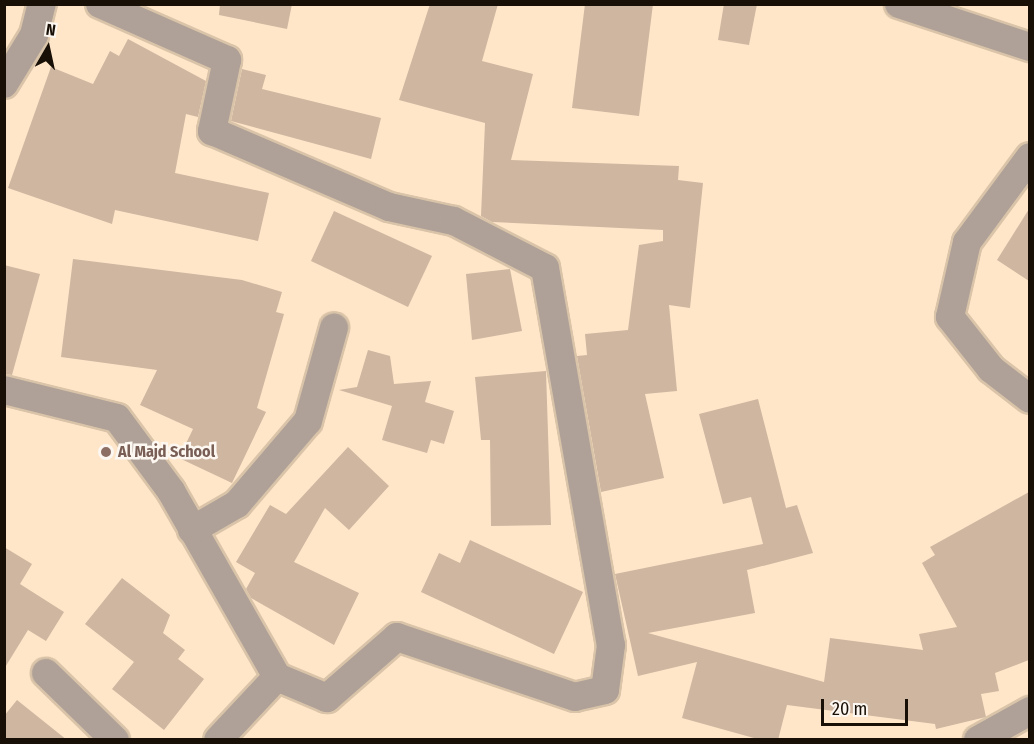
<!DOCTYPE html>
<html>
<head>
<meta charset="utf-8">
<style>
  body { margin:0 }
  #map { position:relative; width:1034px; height:744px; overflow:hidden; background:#ffe6c8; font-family:"Fira Sans Condensed",sans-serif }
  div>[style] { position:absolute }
  .building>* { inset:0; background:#ceb6a0 }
  .roads { filter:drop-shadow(2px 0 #dac4a9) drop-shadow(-2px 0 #dac4a9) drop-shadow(0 2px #dac4a9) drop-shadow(0 -2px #dac4a9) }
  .minor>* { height:28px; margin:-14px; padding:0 14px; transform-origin:14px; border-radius:14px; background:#afa197 }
  .dots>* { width:16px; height:16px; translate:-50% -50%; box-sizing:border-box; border:3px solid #fcf7f1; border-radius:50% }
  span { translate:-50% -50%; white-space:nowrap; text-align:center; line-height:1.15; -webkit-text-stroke:5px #fcf7f1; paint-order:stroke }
  .education-label { font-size:16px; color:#785e54; font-weight:700 }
  .left { translate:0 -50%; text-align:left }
  .frame { position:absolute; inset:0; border:6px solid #181006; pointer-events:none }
  .north { position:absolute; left:18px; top:18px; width:60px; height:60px; -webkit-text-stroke:4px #fcf7f1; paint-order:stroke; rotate:9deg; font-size:16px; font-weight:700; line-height:24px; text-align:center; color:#181006 }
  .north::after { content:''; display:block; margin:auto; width:21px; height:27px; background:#181006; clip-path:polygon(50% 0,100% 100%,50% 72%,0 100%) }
  .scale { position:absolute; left:821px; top:699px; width:87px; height:27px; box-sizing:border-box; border:3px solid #181006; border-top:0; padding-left:8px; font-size:18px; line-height:21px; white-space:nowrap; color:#181006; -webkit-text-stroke:4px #fcf7f1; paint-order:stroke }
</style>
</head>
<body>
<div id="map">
  <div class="building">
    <div style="clip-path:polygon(220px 4px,292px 4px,287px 29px,219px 15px)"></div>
    <div style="clip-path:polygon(430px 4px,498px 4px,482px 61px,533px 74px,511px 160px,679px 166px,678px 180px,703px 183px,690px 308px,669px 305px,677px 391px,645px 394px,664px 478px,601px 492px,577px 356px,587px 355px,585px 334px,628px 330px,639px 245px,663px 241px,663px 230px,492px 222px,481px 216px,485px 123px,399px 100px)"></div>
    <div style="clip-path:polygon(585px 4px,653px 4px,639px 116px,572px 108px)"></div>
    <div style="clip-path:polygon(724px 4px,757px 4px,749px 45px,718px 40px)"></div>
    <div style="clip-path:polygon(128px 39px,206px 81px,198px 117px,186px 114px,175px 173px,269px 193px,258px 241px,115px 210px,112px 224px,8px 188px,51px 67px,93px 84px,110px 51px,119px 56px)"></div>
    <div style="clip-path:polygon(242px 69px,266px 75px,262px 89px,381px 118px,371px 159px,231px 121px)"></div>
    <div style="clip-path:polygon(1029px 209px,1029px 281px,997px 260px)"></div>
    <div style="clip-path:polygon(334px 211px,432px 256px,408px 307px,311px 261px)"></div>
    <div style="clip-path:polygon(73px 259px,242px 280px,282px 292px,276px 312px,284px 314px,257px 408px,266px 412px,232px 483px,179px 458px,193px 429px,140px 405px,157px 370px,61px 357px)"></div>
    <div style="clip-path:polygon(4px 265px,40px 274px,12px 375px,4px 374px)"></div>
    <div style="clip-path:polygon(510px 269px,522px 331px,472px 340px,466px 274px)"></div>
    <div style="clip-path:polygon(368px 350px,390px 356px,394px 384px,431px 381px,425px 402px,454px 411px,444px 444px,431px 440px,427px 453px,382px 440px,392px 406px,339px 390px,357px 387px)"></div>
    <div style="clip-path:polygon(546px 371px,551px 525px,491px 526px,490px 440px,481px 440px,475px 377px)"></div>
    <div style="clip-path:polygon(758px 399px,786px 508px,797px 505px,813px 553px,747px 570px,755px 613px,648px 633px,824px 682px,830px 638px,923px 650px,919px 634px,957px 627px,922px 563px,935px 555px,930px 547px,1029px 492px,1029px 660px,995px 673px,999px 691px,981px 694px,986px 717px,936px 729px,935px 724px,787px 705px,778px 740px,761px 740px,682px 718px,697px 662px,638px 676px,615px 574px,763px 544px,751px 497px,723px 504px,699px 414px)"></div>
    <div style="clip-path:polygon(348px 447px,389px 486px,349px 530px,325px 508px,294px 562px,359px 593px,334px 645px,251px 598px,246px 589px,255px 573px,236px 562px,270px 505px,286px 514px)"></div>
    <div style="clip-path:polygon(470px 540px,583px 592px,554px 654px,421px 592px,439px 553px,460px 563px)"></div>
    <div style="clip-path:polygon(4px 547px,32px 564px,20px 584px,64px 612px,46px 641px,28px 630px,4px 669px)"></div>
    <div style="clip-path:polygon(122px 578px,170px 615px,163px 633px,185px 650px,178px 659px,204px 679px,164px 730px,112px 689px,134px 662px,85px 624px)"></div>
    <div style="clip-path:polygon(17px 700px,67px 740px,4px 740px,4px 716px)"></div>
  </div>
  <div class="roads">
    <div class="minor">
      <div style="left:100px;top:4px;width:139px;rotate:23.8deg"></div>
      <div style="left:227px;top:60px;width:73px;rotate:101.9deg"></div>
      <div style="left:212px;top:131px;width:193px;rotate:23.2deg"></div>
      <div style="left:389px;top:207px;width:66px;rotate:12.2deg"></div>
      <div style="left:454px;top:221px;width:102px;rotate:27.3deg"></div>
      <div style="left:545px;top:268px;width:383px;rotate:80.1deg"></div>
      <div style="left:611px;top:645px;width:45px;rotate:97.6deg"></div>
      <div style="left:605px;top:690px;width:31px;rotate:167deg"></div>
      <div style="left:575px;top:697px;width:188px;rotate:-161.4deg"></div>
      <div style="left:397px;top:637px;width:93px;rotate:138.9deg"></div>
      <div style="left:327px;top:698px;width:54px;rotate:-157.2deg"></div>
      <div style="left:899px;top:4px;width:138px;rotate:18.2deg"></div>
      <div style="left:4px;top:84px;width:57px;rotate:-58.5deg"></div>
      <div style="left:34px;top:35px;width:32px;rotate:-76deg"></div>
      <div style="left:1030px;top:157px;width:106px;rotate:126.5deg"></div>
      <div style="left:967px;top:242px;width:77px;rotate:102.8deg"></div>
      <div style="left:950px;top:317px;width:66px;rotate:51.7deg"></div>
      <div style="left:991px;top:369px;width:49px;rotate:37.6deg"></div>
      <div style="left:4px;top:390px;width:116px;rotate:13.9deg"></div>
      <div style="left:117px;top:418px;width:91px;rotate:53.5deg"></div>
      <div style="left:171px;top:491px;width:214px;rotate:60.3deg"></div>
      <div style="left:277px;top:677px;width:86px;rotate:133.1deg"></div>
      <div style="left:192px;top:530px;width:52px;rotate:-30deg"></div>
      <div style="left:237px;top:504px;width:109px;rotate:-49.5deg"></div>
      <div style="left:308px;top:421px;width:97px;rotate:-74.4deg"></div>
      <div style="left:46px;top:673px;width:96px;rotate:44.2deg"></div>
      <div style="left:978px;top:740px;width:60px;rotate:-29.1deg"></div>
    </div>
  </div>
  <div class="dots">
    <div style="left:106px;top:452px;background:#8d6e63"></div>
  </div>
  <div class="education-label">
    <span class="left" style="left:118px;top:452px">Al Majd School</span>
  </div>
  <div class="frame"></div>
  <div class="north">N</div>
  <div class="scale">20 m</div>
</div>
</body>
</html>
